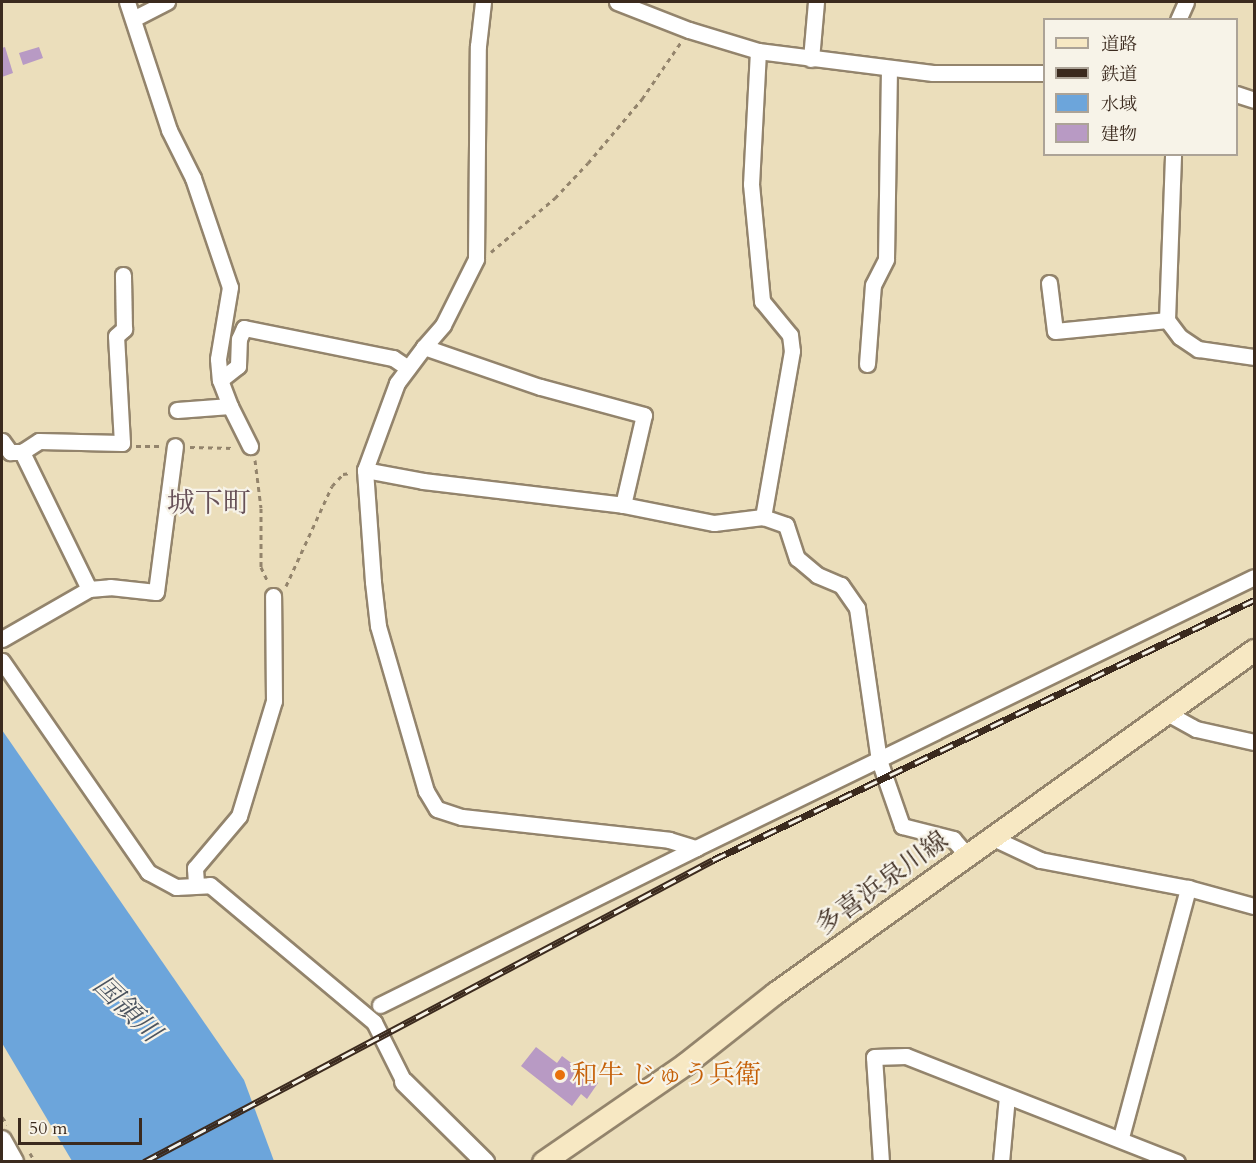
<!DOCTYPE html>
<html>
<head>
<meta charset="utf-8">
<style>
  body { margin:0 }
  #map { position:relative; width:1256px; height:1163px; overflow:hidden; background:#ebdebb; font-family:Cardo,"Noto Serif JP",serif }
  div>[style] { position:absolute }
  .water>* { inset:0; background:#6ca5db }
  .building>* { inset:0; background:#b89ac4 }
  .path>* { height:3px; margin-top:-1.5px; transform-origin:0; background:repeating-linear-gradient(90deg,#93846c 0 4.5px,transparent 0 9px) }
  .roads { filter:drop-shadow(2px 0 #93846c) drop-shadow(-2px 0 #93846c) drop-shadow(0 2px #93846c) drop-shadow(0 -2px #93846c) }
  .minor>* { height:15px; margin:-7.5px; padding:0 7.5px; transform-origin:7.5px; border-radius:7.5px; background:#fff }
  .tertiary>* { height:18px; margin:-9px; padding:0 9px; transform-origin:9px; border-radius:9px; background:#fff }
  .secondary>* { height:21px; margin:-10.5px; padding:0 10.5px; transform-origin:10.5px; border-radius:10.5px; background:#f7e8c3 }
  .rail>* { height:7px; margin-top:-3.5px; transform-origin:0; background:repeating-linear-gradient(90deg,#f7f3e8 0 14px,#3b2a1e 0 28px); box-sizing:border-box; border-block:2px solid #3b2a1e }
  .dots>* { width:16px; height:16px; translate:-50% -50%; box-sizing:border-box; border:3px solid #f7f3e8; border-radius:50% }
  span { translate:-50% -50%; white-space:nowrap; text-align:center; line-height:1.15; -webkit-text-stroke:4.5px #f7f3e8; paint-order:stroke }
  .street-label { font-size:26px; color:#3b2a1e }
  .food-label { font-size:26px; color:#c56008 }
  .left { translate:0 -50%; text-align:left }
  .water-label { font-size:27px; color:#4c5560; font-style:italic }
  .quarter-label { font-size:28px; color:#675158 }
  .frame { position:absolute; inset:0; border:3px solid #3b2a1e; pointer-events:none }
  .legend { position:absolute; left:1043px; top:18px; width:195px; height:138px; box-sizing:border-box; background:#f7f3e8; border:2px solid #aca397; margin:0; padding:8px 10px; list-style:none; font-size:18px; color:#3b2a1e }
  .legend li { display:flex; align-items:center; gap:12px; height:30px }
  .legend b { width:30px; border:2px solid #aca397 }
  .scale { position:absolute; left:18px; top:1118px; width:124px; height:27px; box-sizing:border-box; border:3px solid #3b2a1e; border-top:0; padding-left:8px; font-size:18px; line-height:21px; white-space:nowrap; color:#3b2a1e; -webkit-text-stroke:4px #f7f3e8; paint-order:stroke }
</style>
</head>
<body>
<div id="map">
  <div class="water">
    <div style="clip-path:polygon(2px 730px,244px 1080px,274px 1161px,72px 1161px,2px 1043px)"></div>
  </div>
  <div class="building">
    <div style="clip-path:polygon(5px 47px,13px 73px,2px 77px,2px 48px)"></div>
    <div style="clip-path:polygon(39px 47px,43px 58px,23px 65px,19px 53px)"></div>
    <div style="clip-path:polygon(536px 1047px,557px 1063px,562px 1056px,598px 1083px,587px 1099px,581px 1094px,572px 1106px,521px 1066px)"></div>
  </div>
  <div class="path">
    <div style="left:491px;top:252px;width:84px;rotate:-40.2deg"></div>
    <div style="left:555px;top:198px;width:48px;rotate:-46.7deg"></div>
    <div style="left:588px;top:163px;width:84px;rotate:-49.8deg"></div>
    <div style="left:642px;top:99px;width:69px;rotate:-55.6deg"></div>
    <div style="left:136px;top:446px;width:23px"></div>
    <div style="left:190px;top:447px;width:44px;rotate:1.3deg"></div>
    <div style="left:255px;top:460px;width:48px;rotate:82.9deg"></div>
    <div style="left:261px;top:508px;width:59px;rotate:90deg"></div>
    <div style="left:261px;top:567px;width:17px;rotate:65deg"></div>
    <div style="left:286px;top:586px;width:110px;rotate:-65.3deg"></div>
    <div style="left:332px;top:486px;width:16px;rotate:-47deg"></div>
    <div style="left:343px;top:474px;width:8px;rotate:-7deg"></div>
    <div style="left:2px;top:1117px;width:9px;rotate:54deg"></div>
    <div style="left:30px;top:1153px;width:10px;rotate:61deg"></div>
  </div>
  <div class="roads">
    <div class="minor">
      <div style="left:127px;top:2px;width:135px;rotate:71.8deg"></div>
      <div style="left:169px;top:130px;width:54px;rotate:63.4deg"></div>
      <div style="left:193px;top:178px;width:115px;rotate:71.3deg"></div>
      <div style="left:230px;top:287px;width:73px;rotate:99.5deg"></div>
      <div style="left:218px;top:359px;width:21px;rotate:85deg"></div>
      <div style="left:220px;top:380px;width:28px;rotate:69deg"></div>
      <div style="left:617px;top:2px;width:77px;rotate:21.3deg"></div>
      <div style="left:689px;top:30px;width:72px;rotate:16.9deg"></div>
      <div style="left:758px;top:51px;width:176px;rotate:7.2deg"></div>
      <div style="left:933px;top:73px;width:111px"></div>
      <div style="left:135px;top:18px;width:36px;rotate:-27deg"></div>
      <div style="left:1178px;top:20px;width:20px;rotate:-66deg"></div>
      <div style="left:758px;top:51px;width:133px;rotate:93deg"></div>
      <div style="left:751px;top:184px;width:118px;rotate:84.6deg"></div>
      <div style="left:762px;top:301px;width:44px;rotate:50.5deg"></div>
      <div style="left:790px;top:335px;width:16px;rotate:83deg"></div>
      <div style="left:792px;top:351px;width:169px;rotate:99.9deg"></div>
      <div style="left:811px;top:59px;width:57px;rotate:-85deg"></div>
      <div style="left:1236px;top:94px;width:19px;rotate:18deg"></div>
      <div style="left:1049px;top:283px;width:48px;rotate:82.9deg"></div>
      <div style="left:1055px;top:331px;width:113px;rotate:-5.6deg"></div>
      <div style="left:1167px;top:320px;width:166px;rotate:-87.9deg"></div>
      <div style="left:1167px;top:320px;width:21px;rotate:53deg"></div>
      <div style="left:1180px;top:337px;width:22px;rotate:34deg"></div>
      <div style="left:1198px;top:349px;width:57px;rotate:8.1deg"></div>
      <div style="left:424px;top:347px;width:29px;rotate:-49deg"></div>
      <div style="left:443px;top:325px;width:74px;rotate:-63.4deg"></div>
      <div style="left:476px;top:259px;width:213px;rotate:-89.5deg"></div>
      <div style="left:478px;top:46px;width:44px;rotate:-83.5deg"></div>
      <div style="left:867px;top:364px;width:79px;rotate:-85.7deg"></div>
      <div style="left:873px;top:285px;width:29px;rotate:-63deg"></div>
      <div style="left:886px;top:259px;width:190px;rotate:-89.1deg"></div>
      <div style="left:220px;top:380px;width:23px;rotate:-38deg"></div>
      <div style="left:238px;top:366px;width:27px;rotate:-88deg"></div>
      <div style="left:239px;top:339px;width:12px;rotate:-66deg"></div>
      <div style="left:244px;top:328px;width:152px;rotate:11.4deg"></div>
      <div style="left:393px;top:358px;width:18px;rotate:34deg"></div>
      <div style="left:177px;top:410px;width:53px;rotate:-4.3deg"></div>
      <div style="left:230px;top:406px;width:45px;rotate:63.4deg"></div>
      <div style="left:2px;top:441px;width:14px;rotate:54deg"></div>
      <div style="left:10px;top:452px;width:12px"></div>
      <div style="left:365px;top:470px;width:59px;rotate:10.7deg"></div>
      <div style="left:423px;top:481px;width:201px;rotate:6.8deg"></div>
      <div style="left:623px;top:505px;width:93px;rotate:11.2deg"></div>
      <div style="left:714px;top:523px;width:49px;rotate:-7deg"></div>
      <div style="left:763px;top:517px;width:24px;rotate:19deg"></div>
      <div style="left:786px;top:525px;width:35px;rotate:72deg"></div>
      <div style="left:797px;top:558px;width:26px;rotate:40deg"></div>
      <div style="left:817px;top:575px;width:26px;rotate:23deg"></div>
      <div style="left:841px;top:585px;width:28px;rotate:55deg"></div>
      <div style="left:857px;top:608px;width:154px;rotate:81.8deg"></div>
      <div style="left:879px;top:760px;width:70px;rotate:70.8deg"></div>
      <div style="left:902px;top:826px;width:53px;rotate:14.3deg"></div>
      <div style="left:953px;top:839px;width:21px;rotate:49deg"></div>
      <div style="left:623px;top:505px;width:92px;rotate:-76.9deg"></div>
      <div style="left:644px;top:415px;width:108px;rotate:-164.9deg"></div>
      <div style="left:540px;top:387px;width:123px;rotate:-161deg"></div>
      <div style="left:424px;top:347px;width:45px;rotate:126.9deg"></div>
      <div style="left:397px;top:383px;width:93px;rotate:110.2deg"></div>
      <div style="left:365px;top:470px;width:112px;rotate:85.9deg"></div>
      <div style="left:373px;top:582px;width:44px;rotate:83.5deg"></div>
      <div style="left:378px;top:626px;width:172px;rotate:73.8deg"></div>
      <div style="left:426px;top:791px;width:21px;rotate:59deg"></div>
      <div style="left:437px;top:809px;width:26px;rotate:18deg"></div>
      <div style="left:462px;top:817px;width:208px;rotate:6.3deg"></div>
      <div style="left:669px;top:840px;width:28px;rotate:17deg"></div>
      <div style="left:696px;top:848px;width:620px;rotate:-25.9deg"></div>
      <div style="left:89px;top:589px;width:153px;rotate:-116.1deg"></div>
      <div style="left:22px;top:452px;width:20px;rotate:-33deg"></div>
      <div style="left:39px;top:441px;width:83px;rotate:1.4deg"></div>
      <div style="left:122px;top:443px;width:107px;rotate:-93.2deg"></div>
      <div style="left:116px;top:336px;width:11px;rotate:-41deg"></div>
      <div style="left:124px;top:329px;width:54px;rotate:-91.1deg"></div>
      <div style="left:2px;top:639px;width:100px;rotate:-29.9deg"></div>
      <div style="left:89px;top:589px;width:21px;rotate:-5deg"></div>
      <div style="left:110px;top:587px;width:46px;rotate:6.2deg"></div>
      <div style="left:156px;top:592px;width:147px;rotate:-82.6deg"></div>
      <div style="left:2px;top:661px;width:257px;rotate:55.3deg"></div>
      <div style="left:148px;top:872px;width:32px;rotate:28deg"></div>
      <div style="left:176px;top:887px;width:34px;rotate:-3deg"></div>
      <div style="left:210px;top:885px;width:214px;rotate:39.9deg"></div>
      <div style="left:374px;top:1022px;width:67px;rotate:63.4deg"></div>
      <div style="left:1167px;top:713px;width:33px;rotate:29deg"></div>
      <div style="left:1196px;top:729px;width:59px;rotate:12.6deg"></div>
      <div style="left:991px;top:837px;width:54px;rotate:25.1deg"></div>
      <div style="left:1040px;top:860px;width:151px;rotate:10.7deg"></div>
      <div style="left:1188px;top:888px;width:68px;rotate:15.3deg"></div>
      <div style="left:196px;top:883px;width:15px;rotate:-94deg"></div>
      <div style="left:195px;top:868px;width:68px;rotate:-49.8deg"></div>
      <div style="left:239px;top:816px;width:120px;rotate:-73.1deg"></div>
      <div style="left:274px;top:701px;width:105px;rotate:-90.5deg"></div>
      <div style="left:380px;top:1005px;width:353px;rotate:-26.4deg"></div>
      <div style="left:1121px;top:1137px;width:258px;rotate:-74.9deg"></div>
      <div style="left:881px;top:1162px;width:105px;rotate:-93.8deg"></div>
      <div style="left:874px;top:1057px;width:32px;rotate:-2deg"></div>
      <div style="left:906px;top:1056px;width:291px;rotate:21.4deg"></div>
      <div style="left:1001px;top:1162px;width:66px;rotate:-84.8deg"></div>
    </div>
    <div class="tertiary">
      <div style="left:404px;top:1082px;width:114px;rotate:44.6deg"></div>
      <div style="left:2px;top:1140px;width:25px;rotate:61deg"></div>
    </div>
    <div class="secondary">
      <div style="left:543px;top:1162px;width:173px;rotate:-34.6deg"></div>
      <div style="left:685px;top:1064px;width:115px;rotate:-38.3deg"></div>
      <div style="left:775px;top:993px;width:589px;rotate:-35.61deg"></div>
    </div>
  </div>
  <div class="rail">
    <div style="left:144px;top:1162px;width:644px;rotate:-27.96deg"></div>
    <div style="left:713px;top:860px;width:600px;rotate:-25.67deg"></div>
  </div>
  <div class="dots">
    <div style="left:560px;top:1075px;background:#e8710a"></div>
  </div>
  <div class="street-label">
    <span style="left:882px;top:883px;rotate:-36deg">多喜浜泉川線</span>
  </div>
  <div class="food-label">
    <span class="left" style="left:572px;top:1075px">和牛 じゅう兵衛</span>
  </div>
  <div class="water-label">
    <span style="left:127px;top:1009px;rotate:44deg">国領川</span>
  </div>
  <div class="quarter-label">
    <span style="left:209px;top:503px">城下町</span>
  </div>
  <div class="frame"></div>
  <ul class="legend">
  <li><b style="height:8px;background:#f7e8c3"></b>道路</li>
  <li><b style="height:8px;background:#3b2a1e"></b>鉄道</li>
  <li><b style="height:16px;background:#6ca5db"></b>水域</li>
  <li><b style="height:16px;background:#b89ac4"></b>建物</li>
  </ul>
  <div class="scale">50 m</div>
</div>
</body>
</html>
